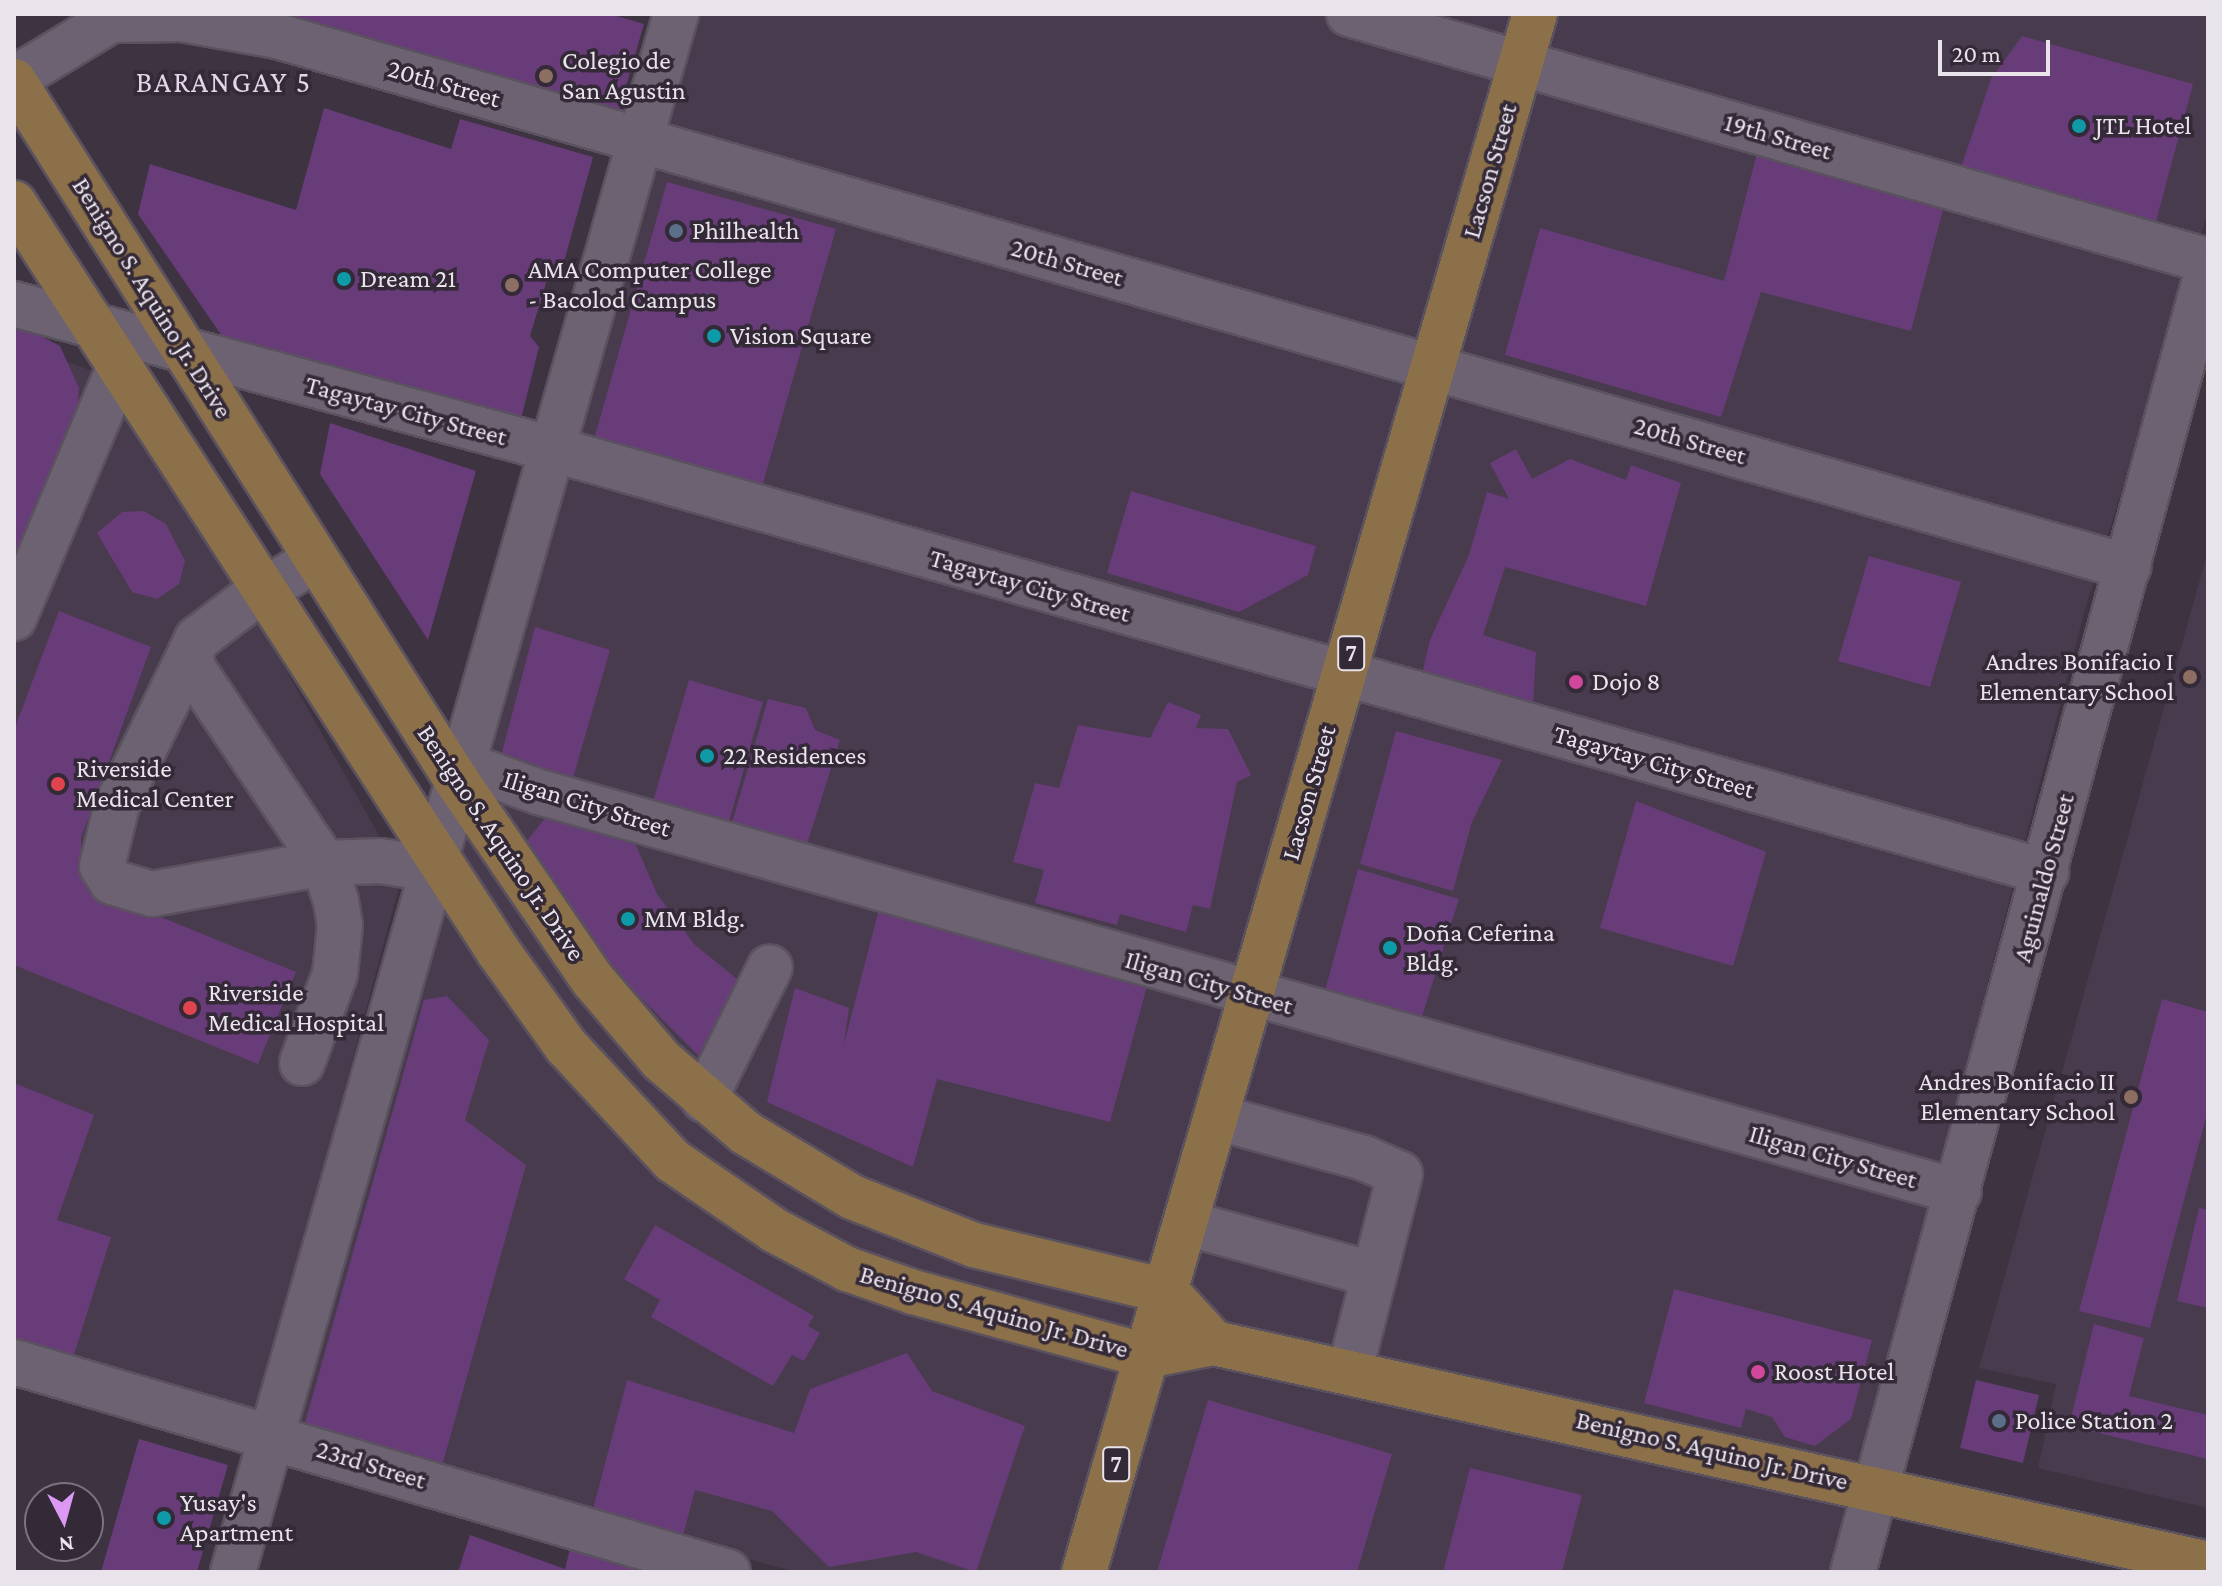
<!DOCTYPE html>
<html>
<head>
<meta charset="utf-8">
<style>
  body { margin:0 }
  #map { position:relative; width:2222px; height:1586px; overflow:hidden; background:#3d3341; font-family:"Crimson Pro",serif }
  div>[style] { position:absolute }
  .built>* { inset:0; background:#493b4e }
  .building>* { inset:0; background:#673c78 }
  .roads { filter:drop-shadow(2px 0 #5b525f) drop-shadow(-2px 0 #5b525f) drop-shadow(0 2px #5b525f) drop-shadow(0 -2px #5b525f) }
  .minor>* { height:44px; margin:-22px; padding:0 22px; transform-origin:22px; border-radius:22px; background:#6d6272 }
  .major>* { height:44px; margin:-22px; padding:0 22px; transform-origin:22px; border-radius:22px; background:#8c704a }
  .dots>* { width:22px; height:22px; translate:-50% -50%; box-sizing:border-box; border:4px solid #332937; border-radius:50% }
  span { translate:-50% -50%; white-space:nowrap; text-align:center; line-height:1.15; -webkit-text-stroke:7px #332937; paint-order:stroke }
  .shield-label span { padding:2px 6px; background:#332937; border:2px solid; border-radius:6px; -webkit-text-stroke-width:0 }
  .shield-label { font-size:24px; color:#e9e3ec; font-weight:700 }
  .poi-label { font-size:26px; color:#e9e3ec }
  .left { translate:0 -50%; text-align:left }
  .right { translate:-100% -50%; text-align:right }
  .street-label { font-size:26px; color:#e9e3ec }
  .quarter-label { font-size:30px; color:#e3d6e8; letter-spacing:2px }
  .frame { position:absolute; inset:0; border:16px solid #e9e3ec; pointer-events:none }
  .north { position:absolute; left:24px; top:1482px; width:80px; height:80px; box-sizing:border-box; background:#332937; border:2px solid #7c737f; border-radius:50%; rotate:174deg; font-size:22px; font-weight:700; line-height:32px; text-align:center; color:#e9e3ec }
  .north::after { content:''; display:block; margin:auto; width:28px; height:36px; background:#dc99f4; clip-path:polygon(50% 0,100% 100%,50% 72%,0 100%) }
  .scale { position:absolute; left:1938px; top:40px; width:112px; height:36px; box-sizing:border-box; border:4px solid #e9e3ec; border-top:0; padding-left:10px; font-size:24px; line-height:28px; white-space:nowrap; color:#e9e3ec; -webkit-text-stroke:6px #332937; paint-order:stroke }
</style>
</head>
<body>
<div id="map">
  <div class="built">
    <div style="clip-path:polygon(676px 14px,2208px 14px,2208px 212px,2085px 609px,1868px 1444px,1829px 1572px,797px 1572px,270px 1434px)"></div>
    <div style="clip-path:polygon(14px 344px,99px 373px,247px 601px,402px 876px,256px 1417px,14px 1350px)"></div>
    <div style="clip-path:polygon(2208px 551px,2208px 1508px,2038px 1468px,2056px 1384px,1979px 1368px)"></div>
  </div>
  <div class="building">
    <div style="clip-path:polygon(256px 14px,610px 14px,644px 24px,616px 121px)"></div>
    <div style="clip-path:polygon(2022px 36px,2193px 84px,2155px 225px,1961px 167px,1991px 79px)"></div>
    <div style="clip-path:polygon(324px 108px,451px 149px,460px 119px,593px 157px,564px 262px,549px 273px,530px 336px,539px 347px,520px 423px,224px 339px,138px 214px,150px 164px,296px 210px)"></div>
    <div style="clip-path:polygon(1761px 138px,1949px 187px,1911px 331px,1761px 292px,1721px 417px,1505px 355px,1540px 228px,1724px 281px)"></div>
    <div style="clip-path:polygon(667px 182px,836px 229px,761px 490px,593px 443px)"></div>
    <div style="clip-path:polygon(14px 322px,60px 346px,79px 388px,75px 447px,14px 603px)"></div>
    <div style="clip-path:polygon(330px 423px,476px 471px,428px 640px,320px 474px)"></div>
    <div style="clip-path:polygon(1516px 449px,1532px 479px,1570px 459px,1626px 480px,1631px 465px,1681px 483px,1646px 606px,1505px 567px,1483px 635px,1536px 652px,1533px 705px,1422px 674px,1430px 640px,1469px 555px,1487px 492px,1509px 499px,1490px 463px)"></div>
    <div style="clip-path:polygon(1131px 491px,1316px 546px,1308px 575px,1239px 612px,1107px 573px)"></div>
    <div style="clip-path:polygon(144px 511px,166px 524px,185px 561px,179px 584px,157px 599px,132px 592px,97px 533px,122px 512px)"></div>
    <div style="clip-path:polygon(1869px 556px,1961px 582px,1930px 687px,1838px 661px)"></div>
    <div style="clip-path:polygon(59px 611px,151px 647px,81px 838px,82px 871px,99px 892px,296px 972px,258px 1064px,14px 965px,14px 730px)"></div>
    <div style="clip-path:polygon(535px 627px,610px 650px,570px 788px,501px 756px)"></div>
    <div style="clip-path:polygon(689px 680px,763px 702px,726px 832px,650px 811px)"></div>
    <div style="clip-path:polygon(768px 699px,806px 708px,815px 730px,840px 740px,804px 854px,729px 833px)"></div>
    <div style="clip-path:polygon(1168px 702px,1201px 715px,1196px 728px,1228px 729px,1251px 775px,1237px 782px,1210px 909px,1193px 905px,1186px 932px,1120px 914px,1117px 925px,1035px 903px,1044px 870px,1013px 862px,1035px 783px,1059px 788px,1078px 725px,1150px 738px)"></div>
    <div style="clip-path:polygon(1396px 731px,1502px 760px,1472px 822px,1453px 891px,1360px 864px)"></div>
    <div style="clip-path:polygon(1636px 801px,1766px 852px,1733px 966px,1600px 928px)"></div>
    <div style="clip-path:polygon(546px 817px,635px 843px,657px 894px,694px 944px,737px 979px,709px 1066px,620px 977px,526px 842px)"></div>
    <div style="clip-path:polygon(1358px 869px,1459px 899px,1419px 1026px,1323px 998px)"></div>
    <div style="clip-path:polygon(879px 909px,1149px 979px,1110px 1122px,937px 1079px,913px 1167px,767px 1102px,795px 988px,849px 1008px,844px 1044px)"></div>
    <div style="clip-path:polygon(447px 996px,489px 1040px,465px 1120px,526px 1165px,442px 1466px,305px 1423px,424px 1000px)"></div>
    <div style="clip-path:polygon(2162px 999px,2208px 1012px,2208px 1110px,2150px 1328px,2079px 1311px)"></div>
    <div style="clip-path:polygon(14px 1083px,94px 1115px,57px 1220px,111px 1237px,71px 1364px,14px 1346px)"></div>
    <div style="clip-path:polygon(2199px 1208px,2208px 1210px,2208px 1308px,2177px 1301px)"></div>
    <div style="clip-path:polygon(655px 1225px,814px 1316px,808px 1326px,820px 1333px,804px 1361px,792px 1355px,773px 1386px,651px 1317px,660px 1300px,624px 1279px)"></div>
    <div style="clip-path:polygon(1674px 1289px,1872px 1340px,1851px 1419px,1815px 1446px,1785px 1437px,1772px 1417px,1746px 1409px,1741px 1428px,1644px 1403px)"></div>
    <div style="clip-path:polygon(2094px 1324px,2144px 1338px,2129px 1396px,2208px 1415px,2208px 1459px,2069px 1426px)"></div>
    <div style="clip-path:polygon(907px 1353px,932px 1391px,1025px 1426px,976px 1572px,916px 1552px,829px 1567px,772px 1511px,695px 1490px,681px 1543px,592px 1513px,627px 1380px,794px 1433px,810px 1389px)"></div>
    <div style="clip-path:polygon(1976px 1380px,2039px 1395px,2023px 1463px,1960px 1448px)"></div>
    <div style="clip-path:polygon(1208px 1400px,1392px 1454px,1357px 1572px,1157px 1572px)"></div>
    <div style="clip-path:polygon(139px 1439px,228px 1465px,197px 1572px,101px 1572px)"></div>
    <div style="clip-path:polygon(1470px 1468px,1582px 1495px,1562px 1572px,1443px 1572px)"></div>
    <div style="clip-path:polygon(470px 1535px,565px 1569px,570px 1549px,647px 1572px,458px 1572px)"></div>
  </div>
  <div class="roads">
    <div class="minor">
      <div style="left:1349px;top:14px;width:894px;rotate:16.04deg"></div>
      <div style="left:14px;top:79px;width:114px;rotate:-31.3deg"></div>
      <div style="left:111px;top:20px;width:71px;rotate:-0.8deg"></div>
      <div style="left:182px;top:19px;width:97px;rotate:10.1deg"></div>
      <div style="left:277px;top:36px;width:1926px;rotate:16.01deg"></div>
      <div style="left:14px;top:304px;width:557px;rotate:15.08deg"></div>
      <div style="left:552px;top:449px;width:1553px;rotate:15.81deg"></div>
      <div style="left:14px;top:618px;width:273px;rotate:-67.2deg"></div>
      <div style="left:190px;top:654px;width:168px;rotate:115.8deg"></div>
      <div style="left:117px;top:805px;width:63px;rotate:103.8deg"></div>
      <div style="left:102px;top:866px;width:19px;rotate:58deg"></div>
      <div style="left:112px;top:882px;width:42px;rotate:16.7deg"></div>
      <div style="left:152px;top:894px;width:175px;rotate:-10.2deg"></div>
      <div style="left:324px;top:863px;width:56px;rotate:-2deg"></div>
      <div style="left:380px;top:861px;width:53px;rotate:8.7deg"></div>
      <div style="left:462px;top:764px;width:82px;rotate:20deg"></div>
      <div style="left:539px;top:792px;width:1475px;rotate:15.73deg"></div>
      <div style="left:302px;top:1063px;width:95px;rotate:-69.7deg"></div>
      <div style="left:335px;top:974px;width:48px;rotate:-84.1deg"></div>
      <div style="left:340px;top:926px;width:25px;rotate:-99deg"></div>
      <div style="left:336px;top:901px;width:40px;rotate:-108deg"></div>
      <div style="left:324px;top:863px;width:233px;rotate:-124deg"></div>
      <div style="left:194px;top:670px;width:16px;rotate:-104deg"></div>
      <div style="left:190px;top:654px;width:17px;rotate:-65deg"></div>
      <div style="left:197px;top:639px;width:63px;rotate:-37.2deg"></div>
      <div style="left:247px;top:601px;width:81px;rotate:-31.3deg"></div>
      <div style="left:704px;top:1100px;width:148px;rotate:-63.6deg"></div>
      <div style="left:1216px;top:1117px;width:154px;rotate:15.5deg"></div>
      <div style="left:1364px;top:1158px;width:39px;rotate:24deg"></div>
      <div style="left:1400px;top:1174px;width:202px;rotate:104.3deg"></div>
      <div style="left:1186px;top:1223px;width:192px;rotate:15.4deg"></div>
      <div style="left:14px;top:1362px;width:744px;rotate:16.39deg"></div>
      <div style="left:233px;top:1572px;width:1620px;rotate:-74.13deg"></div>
      <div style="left:1853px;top:1572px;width:1350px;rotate:-74.76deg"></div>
    </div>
    <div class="major">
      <div style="left:14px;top:81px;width:828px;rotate:57.67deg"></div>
      <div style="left:457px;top:781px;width:241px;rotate:55.7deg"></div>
      <div style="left:593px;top:980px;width:105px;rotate:49.6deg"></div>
      <div style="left:661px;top:1060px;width:112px;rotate:40.7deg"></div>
      <div style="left:746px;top:1133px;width:124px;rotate:31.1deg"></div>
      <div style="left:852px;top:1197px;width:131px;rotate:21.5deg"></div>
      <div style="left:974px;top:1245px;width:197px;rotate:13.5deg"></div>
      <div style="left:1166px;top:1291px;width:71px;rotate:47.3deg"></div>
      <div style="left:14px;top:203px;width:891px;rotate:57.09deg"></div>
      <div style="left:498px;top:951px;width:117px;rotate:54.4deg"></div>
      <div style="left:566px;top:1046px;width:157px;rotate:47.1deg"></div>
      <div style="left:673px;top:1161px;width:122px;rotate:34.3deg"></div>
      <div style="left:774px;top:1230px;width:83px;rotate:28.1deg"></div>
      <div style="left:847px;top:1269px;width:70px;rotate:19.2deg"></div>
      <div style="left:913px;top:1292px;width:243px;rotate:15.3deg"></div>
      <div style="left:1147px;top:1356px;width:68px;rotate:-11deg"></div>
      <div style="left:1214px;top:1343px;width:1018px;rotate:12.53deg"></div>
      <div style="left:1084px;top:1572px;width:1622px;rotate:-73.86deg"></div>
    </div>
  </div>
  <div class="dots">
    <div style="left:546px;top:76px;background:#8d6e63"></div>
    <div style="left:2079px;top:126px;background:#0f9aa8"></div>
    <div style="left:676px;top:231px;background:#5c6f8a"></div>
    <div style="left:344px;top:279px;background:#0f9aa8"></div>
    <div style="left:512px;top:285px;background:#8d6e63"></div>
    <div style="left:714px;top:336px;background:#0f9aa8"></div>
    <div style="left:2190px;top:677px;background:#8d6e63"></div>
    <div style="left:1576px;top:682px;background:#d1479c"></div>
    <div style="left:707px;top:756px;background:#0f9aa8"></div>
    <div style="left:58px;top:784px;background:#e0444e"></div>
    <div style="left:628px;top:919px;background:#0f9aa8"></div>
    <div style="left:1390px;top:948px;background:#0f9aa8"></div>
    <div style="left:190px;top:1008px;background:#e0444e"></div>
    <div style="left:2131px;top:1097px;background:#8d6e63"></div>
    <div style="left:1758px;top:1372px;background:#d1479c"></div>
    <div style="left:1999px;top:1421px;background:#5c6f8a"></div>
    <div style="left:164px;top:1518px;background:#0f9aa8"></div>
  </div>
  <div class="shield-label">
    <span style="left:1351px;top:653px">7</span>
    <span style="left:1116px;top:1464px">7</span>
  </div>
  <div class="poi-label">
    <span class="left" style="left:562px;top:76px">Colegio de<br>San Agustin</span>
    <span class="left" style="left:2095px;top:126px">JTL Hotel</span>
    <span class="left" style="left:692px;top:231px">Philhealth</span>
    <span class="left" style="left:528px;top:285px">AMA Computer College<br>- Bacolod Campus</span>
    <span class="left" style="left:360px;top:279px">Dream 21</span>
    <span class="left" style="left:730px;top:336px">Vision Square</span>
    <span class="right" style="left:2174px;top:677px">Andres Bonifacio I<br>Elementary School</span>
    <span class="left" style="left:1592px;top:682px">Dojo 8</span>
    <span class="left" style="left:723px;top:756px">22 Residences</span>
    <span class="left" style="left:76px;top:784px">Riverside<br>Medical Center</span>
    <span class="left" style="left:644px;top:919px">MM Bldg.</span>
    <span class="left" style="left:1406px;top:948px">Doña Ceferina<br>Bldg.</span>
    <span class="left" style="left:208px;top:1008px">Riverside<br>Medical Hospital</span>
    <span class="right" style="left:2115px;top:1097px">Andres Bonifacio II<br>Elementary School</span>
    <span class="left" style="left:1774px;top:1372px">Roost Hotel</span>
    <span class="left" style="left:2015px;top:1421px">Police Station 2</span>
    <span class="left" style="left:180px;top:1518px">Yusay's<br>Apartment</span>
  </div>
  <div class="street-label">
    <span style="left:444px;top:84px;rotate:16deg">20th Street</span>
    <span style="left:1778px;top:137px;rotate:16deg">19th Street</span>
    <span style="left:1490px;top:171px;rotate:-74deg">Lacson Street</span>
    <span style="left:1067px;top:263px;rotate:16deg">20th Street</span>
    <span style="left:152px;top:298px;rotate:58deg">Benigno S. Aquino Jr. Drive</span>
    <span style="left:406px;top:411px;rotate:15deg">Tagaytay City Street</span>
    <span style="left:1690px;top:441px;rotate:16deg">20th Street</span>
    <span style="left:1030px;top:586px;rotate:16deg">Tagaytay City Street</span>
    <span style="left:1654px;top:762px;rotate:16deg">Tagaytay City Street</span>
    <span style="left:1309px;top:793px;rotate:-74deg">Lacson Street</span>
    <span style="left:587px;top:804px;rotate:17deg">Iligan City Street</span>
    <span style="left:501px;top:843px;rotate:56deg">Benigno S. Aquino Jr. Drive</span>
    <span style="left:2044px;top:878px;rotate:-75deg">Aguinaldo Street</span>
    <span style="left:1209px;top:983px;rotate:16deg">Iligan City Street</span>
    <span style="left:1833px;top:1157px;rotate:16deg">Iligan City Street</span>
    <span style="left:994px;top:1312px;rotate:16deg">Benigno S. Aquino Jr. Drive</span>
    <span style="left:1712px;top:1451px;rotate:13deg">Benigno S. Aquino Jr. Drive</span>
    <span style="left:371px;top:1465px;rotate:17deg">23rd Street</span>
  </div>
  <div class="quarter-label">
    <span style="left:224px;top:82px">BARANGAY 5</span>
  </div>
  <div class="frame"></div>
  <div class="north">N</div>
  <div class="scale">20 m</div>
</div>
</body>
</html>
